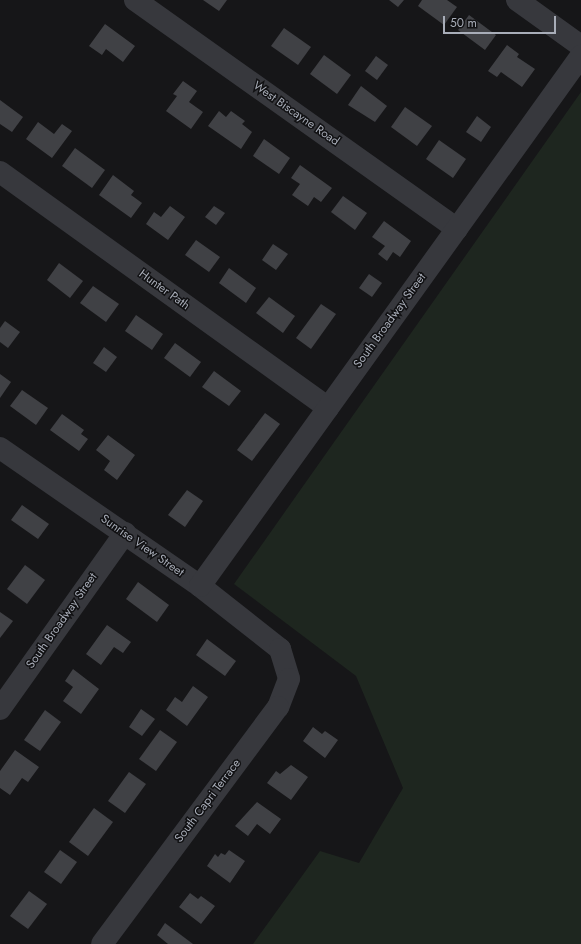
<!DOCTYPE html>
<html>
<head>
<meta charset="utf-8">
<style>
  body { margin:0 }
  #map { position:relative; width:581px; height:944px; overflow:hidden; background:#161618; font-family:Jost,sans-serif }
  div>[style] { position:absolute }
  .green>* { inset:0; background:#1e261f }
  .building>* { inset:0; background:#404145 }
  .minor>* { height:22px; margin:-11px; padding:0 11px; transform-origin:11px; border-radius:11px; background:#37383d }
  span { translate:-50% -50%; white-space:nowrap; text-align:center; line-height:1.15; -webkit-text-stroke:3px #111113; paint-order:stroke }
  .street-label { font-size:12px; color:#a8adb8 }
  .scale { position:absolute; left:443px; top:16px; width:113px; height:18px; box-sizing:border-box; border:2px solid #a8adb8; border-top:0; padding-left:5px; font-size:12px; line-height:14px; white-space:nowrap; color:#a8adb8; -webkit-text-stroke:3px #111113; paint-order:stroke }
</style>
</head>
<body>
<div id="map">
  <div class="green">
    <div style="clip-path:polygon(581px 92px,581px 944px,253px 944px,320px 851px,359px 863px,403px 788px,356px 676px,234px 584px)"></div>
  </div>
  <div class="building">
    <div style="clip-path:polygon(203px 0,227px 0,219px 11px)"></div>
    <div style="clip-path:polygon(389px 0,404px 0,398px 7px)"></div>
    <div style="clip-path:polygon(422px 0,447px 0,457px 7px,444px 25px,418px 6px)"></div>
    <div style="clip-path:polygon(469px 15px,496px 35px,485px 50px,458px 30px)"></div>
    <div style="clip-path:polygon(105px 24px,135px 46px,123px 62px,106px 49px,102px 55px,89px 46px)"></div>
    <div style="clip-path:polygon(284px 28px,311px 47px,298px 65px,271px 46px)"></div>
    <div style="clip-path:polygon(507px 45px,519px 54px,517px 57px,535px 69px,522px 87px,501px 72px,497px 77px,488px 71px)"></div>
    <div style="clip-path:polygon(324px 55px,351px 75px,337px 94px,310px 74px)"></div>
    <div style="clip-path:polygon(376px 56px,388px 65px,377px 80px,365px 71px)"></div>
    <div style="clip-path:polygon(183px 81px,197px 91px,189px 102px,203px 112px,191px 129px,166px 111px,177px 96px,173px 94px)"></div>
    <div style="clip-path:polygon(361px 86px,387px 106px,375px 122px,348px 105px)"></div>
    <div style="clip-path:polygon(0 100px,23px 117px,12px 132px,0 124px)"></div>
    <div style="clip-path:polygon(405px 107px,432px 126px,417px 146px,391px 127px)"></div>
    <div style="clip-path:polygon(219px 111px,226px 117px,231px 111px,245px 121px,242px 124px,252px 132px,241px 149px,208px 126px)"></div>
    <div style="clip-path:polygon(477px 116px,491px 127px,481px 142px,466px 132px)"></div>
    <div style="clip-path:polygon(38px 122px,54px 134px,62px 124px,72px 131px,52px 158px,26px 139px)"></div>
    <div style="clip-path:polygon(264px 139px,290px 158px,279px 174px,253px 156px)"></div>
    <div style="clip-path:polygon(439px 140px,466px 159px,453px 178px,426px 159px)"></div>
    <div style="clip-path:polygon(75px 148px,105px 170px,92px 188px,62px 166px)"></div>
    <div style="clip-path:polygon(300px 165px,332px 188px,321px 202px,314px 197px,308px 206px,292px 195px,300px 184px,291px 178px)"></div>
    <div style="clip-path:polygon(113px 175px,134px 191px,131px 195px,142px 203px,131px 218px,99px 195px)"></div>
    <div style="clip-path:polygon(343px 196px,367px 213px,355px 230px,331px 212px)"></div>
    <div style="clip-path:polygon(170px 206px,185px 217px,168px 240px,146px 224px,154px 212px,161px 217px)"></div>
    <div style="clip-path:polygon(214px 206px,225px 213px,216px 225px,205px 217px)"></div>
    <div style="clip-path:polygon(384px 221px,411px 241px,400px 257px,393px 252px,387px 261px,378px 254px,385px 246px,372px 237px)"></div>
    <div style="clip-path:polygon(196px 240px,220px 257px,209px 272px,185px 255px)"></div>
    <div style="clip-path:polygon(273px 244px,288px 254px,276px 270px,262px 260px)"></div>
    <div style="clip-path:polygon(59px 263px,83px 281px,70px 298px,47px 280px)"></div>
    <div style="clip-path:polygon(229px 268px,256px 288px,246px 303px,219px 283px)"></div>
    <div style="clip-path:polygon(369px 274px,382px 283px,372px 297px,359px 288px)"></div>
    <div style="clip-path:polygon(93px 286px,119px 304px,106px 322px,80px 303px)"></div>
    <div style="clip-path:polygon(269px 297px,295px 316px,283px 333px,256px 313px)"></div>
    <div style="clip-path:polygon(321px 304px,336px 314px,311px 349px,296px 338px)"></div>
    <div style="clip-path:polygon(136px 315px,163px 334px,152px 350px,125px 331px)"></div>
    <div style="clip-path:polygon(5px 321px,20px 332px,8px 348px,0 342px,0 328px)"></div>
    <div style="clip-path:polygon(175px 343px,201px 362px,190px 377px,164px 358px)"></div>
    <div style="clip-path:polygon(104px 347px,117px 357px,106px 372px,93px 363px)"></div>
    <div style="clip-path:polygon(214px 371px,241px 391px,229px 406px,202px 387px)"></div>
    <div style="clip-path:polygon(0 374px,11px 382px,0 398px)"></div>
    <div style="clip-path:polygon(22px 390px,48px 408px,36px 425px,10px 406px)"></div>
    <div style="clip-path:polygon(265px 413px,280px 424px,252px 461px,237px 450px)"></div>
    <div style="clip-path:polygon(62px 414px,84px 430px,81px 434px,88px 439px,79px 451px,50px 430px)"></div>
    <div style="clip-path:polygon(108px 435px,135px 455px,117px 480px,104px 470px,110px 461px,96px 450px)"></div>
    <div style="clip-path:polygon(187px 490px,203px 501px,185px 527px,168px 515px)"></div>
    <div style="clip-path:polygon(22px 505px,49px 524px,38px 539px,11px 520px)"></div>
    <div style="clip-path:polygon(25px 565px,45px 580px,27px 604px,7px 589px)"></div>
    <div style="clip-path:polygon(138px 582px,169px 605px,157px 622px,126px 599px)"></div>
    <div style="clip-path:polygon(0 612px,13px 621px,0 638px)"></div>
    <div style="clip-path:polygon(107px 625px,131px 642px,123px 653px,114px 647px,101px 665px,86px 654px)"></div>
    <div style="clip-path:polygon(207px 639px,236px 661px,225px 676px,196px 655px)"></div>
    <div style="clip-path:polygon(73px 669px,99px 689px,81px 714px,63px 701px,73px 687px,65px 681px)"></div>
    <div style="clip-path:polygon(193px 686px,208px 697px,187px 726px,166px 710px,175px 697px,182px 702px)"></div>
    <div style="clip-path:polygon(141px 709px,155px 719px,142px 736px,129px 727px)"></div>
    <div style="clip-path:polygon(45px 710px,61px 722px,40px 751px,24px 740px)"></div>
    <div style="clip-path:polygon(313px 727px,322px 734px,325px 731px,338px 740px,325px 758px,303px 741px)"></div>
    <div style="clip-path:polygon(160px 730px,177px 742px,156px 771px,139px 759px)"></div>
    <div style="clip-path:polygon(15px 750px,39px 767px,28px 782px,22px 778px,10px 795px,0 788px,0 771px)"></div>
    <div style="clip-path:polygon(291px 765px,308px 777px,291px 800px,267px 783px,276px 771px,280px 774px)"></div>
    <div style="clip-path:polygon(129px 772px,146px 784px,125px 813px,108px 801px)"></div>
    <div style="clip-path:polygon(257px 802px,281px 819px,270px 834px,257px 824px,248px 836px,235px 826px)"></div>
    <div style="clip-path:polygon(94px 808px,113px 822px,88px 856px,69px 842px)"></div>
    <div style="clip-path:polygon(60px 850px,77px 862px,61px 884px,44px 872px)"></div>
    <div style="clip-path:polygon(229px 850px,245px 861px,230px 883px,207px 866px,215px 854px,218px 857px,221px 853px,225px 855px)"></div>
    <div style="clip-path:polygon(29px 891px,47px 904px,28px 929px,10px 916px)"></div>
    <div style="clip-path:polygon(190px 893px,198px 899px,201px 896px,215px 906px,201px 924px,179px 907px)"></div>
    <div style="clip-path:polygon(165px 923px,193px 944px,168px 944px,157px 935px)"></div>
  </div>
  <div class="minor">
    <div style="left:135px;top:0;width:395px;rotate:35.4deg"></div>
    <div style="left:517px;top:0;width:79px;rotate:35.7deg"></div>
    <div style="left:0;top:172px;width:404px;rotate:35.7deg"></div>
    <div style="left:0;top:448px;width:243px;rotate:34.6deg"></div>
    <div style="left:200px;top:586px;width:102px;rotate:38.2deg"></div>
    <div style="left:280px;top:649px;width:31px;rotate:73deg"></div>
    <div style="left:289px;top:679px;width:30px;rotate:111deg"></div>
    <div style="left:278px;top:707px;width:295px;rotate:126.6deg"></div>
    <div style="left:200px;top:586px;width:653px;rotate:-54.29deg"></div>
    <div style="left:0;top:709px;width:216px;rotate:-54.6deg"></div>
  </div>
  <div class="street-label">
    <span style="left:296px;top:114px;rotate:35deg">West Biscayne Road</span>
    <span style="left:164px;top:290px;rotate:36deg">Hunter Path</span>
    <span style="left:390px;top:321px;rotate:-54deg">South Broadway Street</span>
    <span style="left:142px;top:546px;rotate:35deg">Sunrise View Street</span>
    <span style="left:62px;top:621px;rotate:-55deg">South Broadway Street</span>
    <span style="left:208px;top:801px;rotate:-53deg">South Capri Terrace</span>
  </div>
  <div class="scale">50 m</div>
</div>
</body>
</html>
